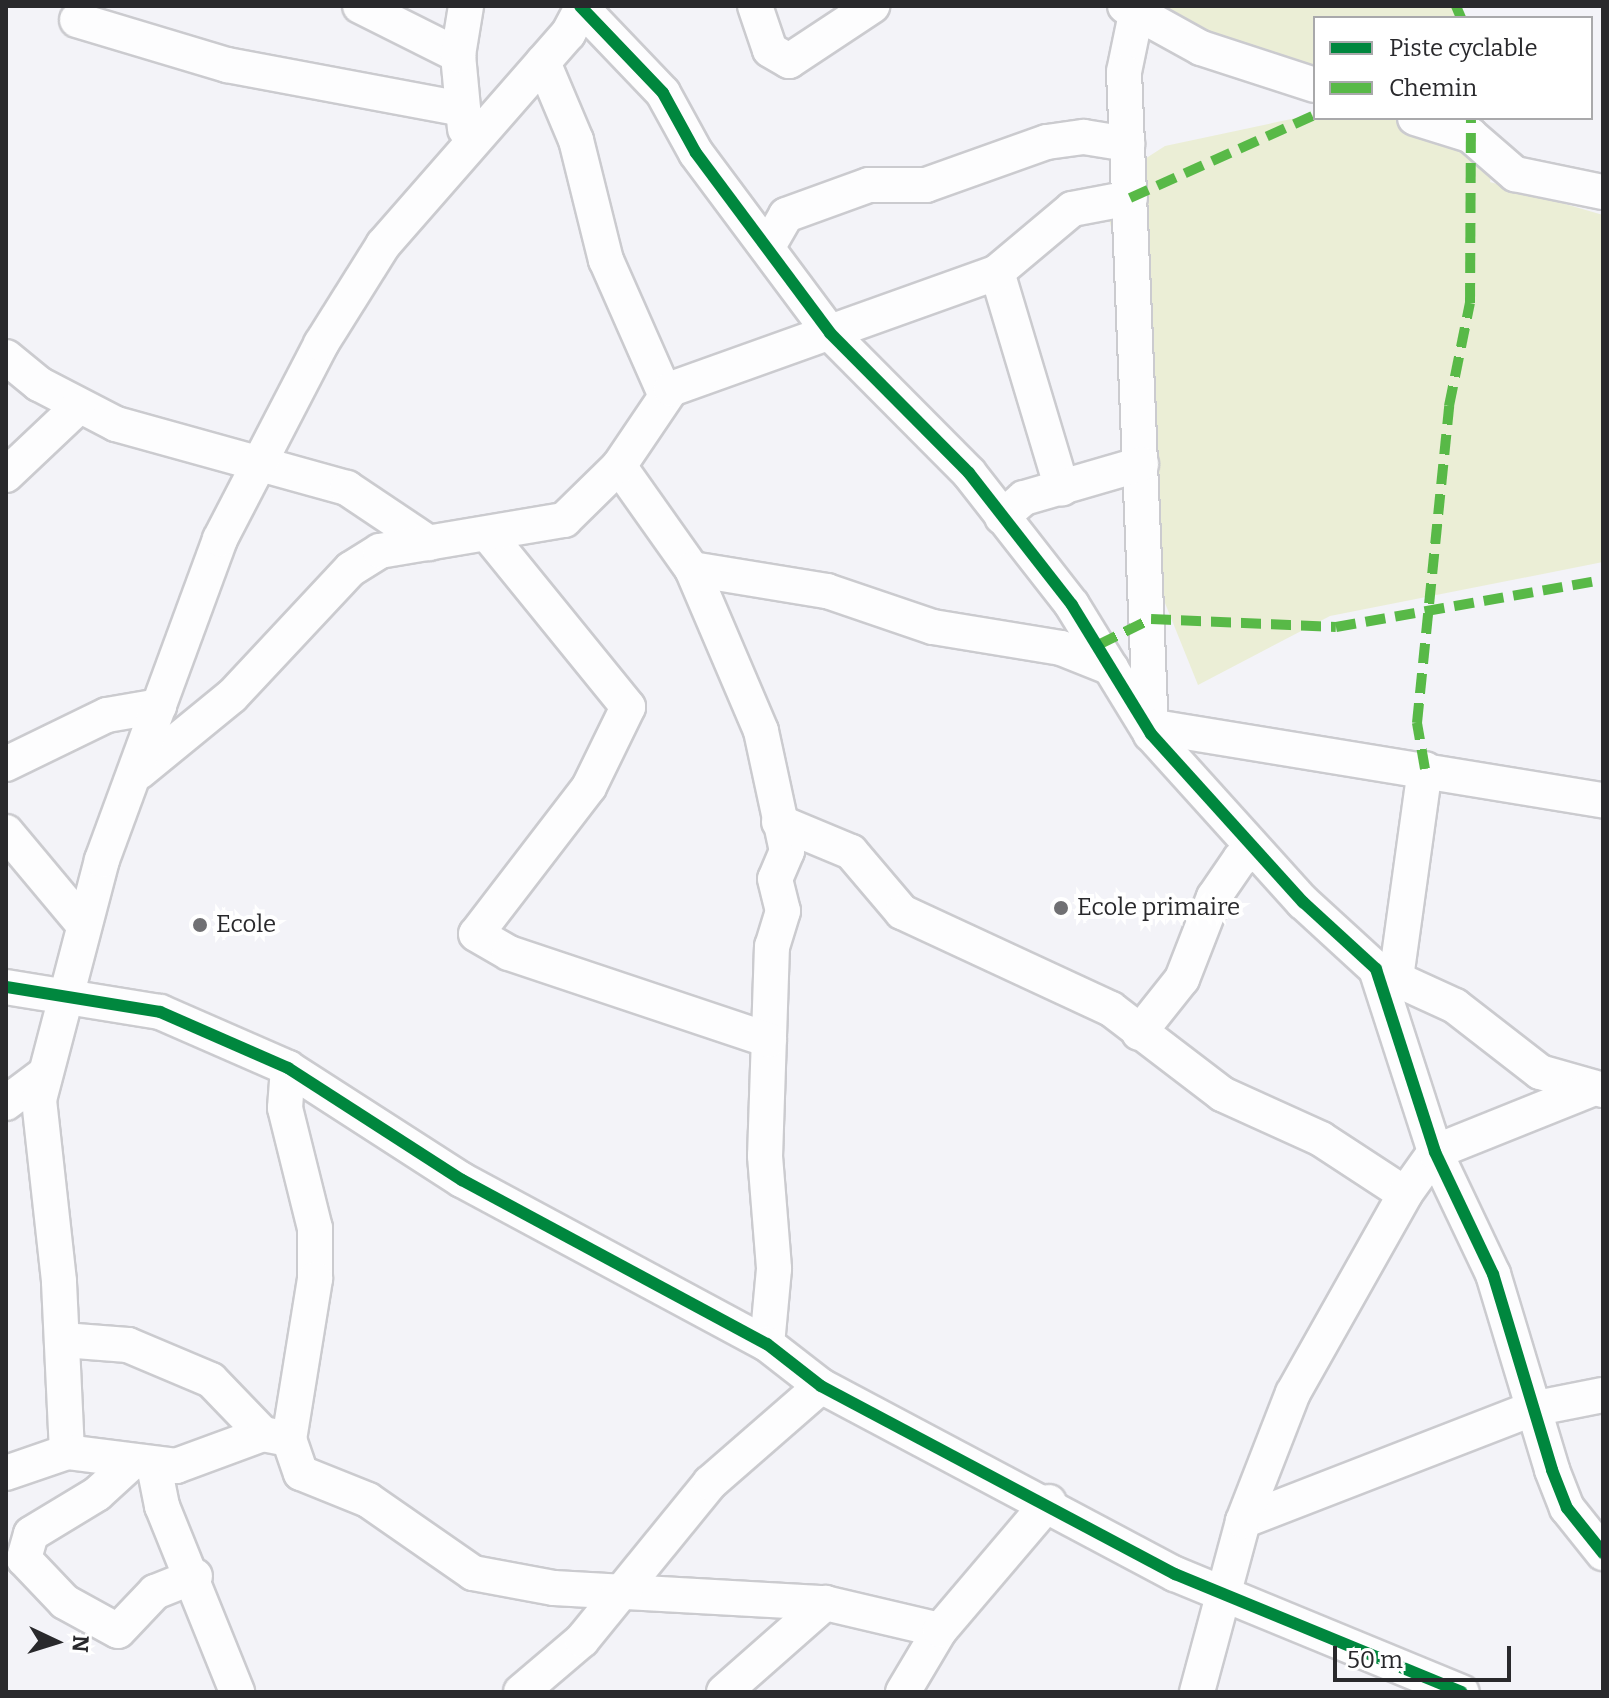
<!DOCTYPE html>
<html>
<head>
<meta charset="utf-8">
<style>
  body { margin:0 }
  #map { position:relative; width:1609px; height:1698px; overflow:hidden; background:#f3f3f8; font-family:Bitter,serif }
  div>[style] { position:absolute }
  .green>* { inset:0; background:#ebeed6 }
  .roads { filter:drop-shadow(2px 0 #cbcbcf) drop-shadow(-2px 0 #cbcbcf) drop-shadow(0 2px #cbcbcf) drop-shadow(0 -2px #cbcbcf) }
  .minor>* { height:34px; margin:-17px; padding:0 17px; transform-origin:17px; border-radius:17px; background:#fdfdfe }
  .quiet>* { height:10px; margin-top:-5px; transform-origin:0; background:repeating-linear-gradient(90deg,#58b947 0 20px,transparent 0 30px) }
  .cycleway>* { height:12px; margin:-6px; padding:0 6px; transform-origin:6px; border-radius:6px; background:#00873e }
  .dots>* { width:22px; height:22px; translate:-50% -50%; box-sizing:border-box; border:4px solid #fff; border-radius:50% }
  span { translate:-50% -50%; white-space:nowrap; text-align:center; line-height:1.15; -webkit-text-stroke:8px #fff; paint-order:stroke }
  .poi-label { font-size:24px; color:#29292c }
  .left { translate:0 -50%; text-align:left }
  .frame { position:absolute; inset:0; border:8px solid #29292c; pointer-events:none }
  .legend { position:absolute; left:1313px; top:16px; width:280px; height:104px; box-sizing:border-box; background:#fff; border:2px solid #a9a9ab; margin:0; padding:10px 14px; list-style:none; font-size:24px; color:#29292c }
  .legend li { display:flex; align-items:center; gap:16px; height:40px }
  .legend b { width:40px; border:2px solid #a9a9ab }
  .north { position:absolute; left:16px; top:1602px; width:80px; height:80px; -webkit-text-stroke:6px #fff; paint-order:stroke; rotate:94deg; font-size:22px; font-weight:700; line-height:32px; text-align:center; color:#29292c }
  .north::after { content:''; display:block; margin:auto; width:28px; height:36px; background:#29292c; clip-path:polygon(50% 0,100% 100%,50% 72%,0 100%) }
  .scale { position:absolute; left:1333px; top:1646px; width:178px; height:36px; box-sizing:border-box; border:4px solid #29292c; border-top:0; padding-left:10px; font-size:24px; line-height:28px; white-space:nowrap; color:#29292c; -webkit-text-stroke:6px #fff; paint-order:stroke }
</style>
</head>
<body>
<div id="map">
  <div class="green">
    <div style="clip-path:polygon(1142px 6px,1451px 6px,1456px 18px,1315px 18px,1315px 92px)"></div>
    <div style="clip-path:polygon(1315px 114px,1474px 118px,1493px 166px,1490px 182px,1603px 215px,1603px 562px,1330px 616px,1198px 685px,1142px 546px,1134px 326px,1104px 197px,1123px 173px,1165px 146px)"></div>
  </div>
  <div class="roads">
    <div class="minor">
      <div style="left:360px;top:6px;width:110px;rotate:26.6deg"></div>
      <div style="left:580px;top:6px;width:120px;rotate:46.3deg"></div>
      <div style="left:663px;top:93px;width:68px;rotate:61.2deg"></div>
      <div style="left:696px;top:153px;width:224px;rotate:53.3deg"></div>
      <div style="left:830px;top:333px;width:197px;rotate:45.2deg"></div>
      <div style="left:969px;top:473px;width:167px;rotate:52deg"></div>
      <div style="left:1072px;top:605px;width:151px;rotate:58.5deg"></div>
      <div style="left:1151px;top:734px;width:227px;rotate:47.9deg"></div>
      <div style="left:1303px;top:902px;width:99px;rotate:42.5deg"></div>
      <div style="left:1376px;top:969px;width:192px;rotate:72.1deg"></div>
      <div style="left:1435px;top:1152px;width:135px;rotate:64.6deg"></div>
      <div style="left:1493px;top:1274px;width:205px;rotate:73.2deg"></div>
      <div style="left:1552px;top:1470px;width:41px;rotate:68.5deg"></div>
      <div style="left:1567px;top:1508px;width:58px;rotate:51.3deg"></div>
      <div style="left:755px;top:6px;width:46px;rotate:71.2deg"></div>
      <div style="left:770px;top:50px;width:22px;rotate:30deg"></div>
      <div style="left:789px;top:61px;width:100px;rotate:-33.5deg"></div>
      <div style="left:1125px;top:6px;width:87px;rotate:28.9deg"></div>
      <div style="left:1201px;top:48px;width:120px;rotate:18deg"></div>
      <div style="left:1136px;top:14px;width:59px;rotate:101.7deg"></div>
      <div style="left:1124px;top:72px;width:663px;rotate:87.66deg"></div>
      <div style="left:77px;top:20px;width:157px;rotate:16.7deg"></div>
      <div style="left:227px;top:65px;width:240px;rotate:10.6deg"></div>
      <div style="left:543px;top:62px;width:85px;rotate:67.1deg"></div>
      <div style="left:576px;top:140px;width:124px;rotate:76deg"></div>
      <div style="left:606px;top:260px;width:146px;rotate:66.2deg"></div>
      <div style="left:1415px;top:118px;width:58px;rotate:17.2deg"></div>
      <div style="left:1470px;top:135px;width:60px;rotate:40.9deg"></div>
      <div style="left:1515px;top:174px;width:90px;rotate:11.6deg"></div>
      <div style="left:465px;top:129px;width:74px;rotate:-95.4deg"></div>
      <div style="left:458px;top:55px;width:50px;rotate:-80.7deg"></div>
      <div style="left:770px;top:243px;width:32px;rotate:-60deg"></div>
      <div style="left:786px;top:215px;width:88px;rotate:-19.9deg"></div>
      <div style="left:869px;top:185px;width:57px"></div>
      <div style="left:926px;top:185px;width:128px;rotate:-19.6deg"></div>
      <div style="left:1047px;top:142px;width:37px;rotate:-8deg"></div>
      <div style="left:1084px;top:137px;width:44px;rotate:9.2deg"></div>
      <div style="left:997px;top:272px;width:226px;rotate:73.3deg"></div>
      <div style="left:6px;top:357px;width:43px;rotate:39.3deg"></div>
      <div style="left:39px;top:384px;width:87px;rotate:27.5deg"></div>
      <div style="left:116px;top:424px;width:240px;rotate:15.5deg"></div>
      <div style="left:347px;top:488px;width:99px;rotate:33.9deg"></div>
      <div style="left:619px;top:466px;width:126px;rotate:54.7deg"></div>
      <div style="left:692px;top:569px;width:176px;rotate:66.9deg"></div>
      <div style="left:761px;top:731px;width:123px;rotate:77.8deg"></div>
      <div style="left:787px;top:851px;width:30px;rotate:113deg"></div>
      <div style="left:775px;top:879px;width:33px;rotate:76deg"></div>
      <div style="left:783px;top:911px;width:37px;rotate:107deg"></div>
      <div style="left:772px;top:946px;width:210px;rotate:91.9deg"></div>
      <div style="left:765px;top:1156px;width:113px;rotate:85.4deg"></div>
      <div style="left:774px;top:1269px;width:75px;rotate:95.3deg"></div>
      <div style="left:6px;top:475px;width:99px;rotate:-43.4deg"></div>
      <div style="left:1002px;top:517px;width:29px;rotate:-41deg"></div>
      <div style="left:1024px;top:498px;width:122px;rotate:-16.2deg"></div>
      <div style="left:490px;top:537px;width:219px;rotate:50.9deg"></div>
      <div style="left:628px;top:707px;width:89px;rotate:116deg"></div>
      <div style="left:589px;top:787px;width:185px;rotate:127.5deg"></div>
      <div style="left:476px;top:934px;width:38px;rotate:30deg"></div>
      <div style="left:509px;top:953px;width:274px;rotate:18.5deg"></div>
      <div style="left:692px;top:569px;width:137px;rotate:9.3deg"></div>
      <div style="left:827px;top:591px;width:112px;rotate:18.8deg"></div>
      <div style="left:933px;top:627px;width:130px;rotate:9.3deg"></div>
      <div style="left:1061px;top:648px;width:54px;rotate:21.8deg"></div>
      <div style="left:1155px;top:727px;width:454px;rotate:9.3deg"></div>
      <div style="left:6px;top:764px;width:112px;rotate:-25.9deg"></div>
      <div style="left:107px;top:715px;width:53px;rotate:-9.8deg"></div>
      <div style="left:1425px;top:769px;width:212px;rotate:97.9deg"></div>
      <div style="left:1396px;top:979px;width:65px;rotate:24.6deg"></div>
      <div style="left:1455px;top:1006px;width:108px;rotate:37.8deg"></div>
      <div style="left:1540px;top:1072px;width:66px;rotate:15.9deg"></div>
      <div style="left:139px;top:772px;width:120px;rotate:-39.3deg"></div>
      <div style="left:232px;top:696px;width:174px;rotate:-46.9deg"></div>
      <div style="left:351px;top:569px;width:34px;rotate:-32deg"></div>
      <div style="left:380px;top:551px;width:187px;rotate:-9.6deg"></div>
      <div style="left:564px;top:520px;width:77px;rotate:-44.5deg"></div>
      <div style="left:619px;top:466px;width:93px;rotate:-56deg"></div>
      <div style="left:671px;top:389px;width:346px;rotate:-19.7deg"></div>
      <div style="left:997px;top:272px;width:98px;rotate:-40deg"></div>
      <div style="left:1072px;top:209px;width:59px;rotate:-10.7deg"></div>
      <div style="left:779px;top:822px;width:78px;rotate:22.6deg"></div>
      <div style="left:851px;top:852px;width:79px;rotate:49.6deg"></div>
      <div style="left:902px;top:912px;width:230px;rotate:24.9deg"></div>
      <div style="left:1111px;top:1009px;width:140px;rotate:37.4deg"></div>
      <div style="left:1222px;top:1094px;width:109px;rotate:24.4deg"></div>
      <div style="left:1321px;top:1139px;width:100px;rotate:33.2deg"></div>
      <div style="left:6px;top:832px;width:119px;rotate:50.1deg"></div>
      <div style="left:6px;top:987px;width:156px;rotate:9.2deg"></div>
      <div style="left:160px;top:1012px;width:140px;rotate:23.6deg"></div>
      <div style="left:288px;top:1068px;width:207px;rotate:32.8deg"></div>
      <div style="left:462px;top:1180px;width:346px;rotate:28.3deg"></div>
      <div style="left:767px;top:1344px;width:68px;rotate:37.9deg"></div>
      <div style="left:821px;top:1386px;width:401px;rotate:28deg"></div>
      <div style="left:1175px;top:1574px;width:310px;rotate:22.4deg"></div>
      <div style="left:1139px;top:1033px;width:69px;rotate:-51.5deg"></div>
      <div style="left:1182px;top:979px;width:88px;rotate:-68.7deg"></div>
      <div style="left:1214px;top:897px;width:46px;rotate:-55.6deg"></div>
      <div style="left:1240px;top:859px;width:17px;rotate:-25deg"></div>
      <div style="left:288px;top:1068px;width:40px;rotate:94.3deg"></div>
      <div style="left:285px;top:1108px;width:124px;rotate:76deg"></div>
      <div style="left:315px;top:1228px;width:51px;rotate:90deg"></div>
      <div style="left:315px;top:1279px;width:162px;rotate:99.2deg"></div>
      <div style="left:6px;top:1103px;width:45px;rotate:-36.9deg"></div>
      <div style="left:63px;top:1340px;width:65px;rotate:4.4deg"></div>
      <div style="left:128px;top:1345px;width:90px;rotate:22.9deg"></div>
      <div style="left:211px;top:1380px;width:75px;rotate:46.1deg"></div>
      <div style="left:67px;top:1452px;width:171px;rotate:-92.7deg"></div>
      <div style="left:59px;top:1281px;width:182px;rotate:-96.3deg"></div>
      <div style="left:39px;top:1100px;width:248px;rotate:-75.3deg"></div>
      <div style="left:102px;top:860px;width:342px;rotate:-69.8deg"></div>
      <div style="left:220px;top:539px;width:220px;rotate:-62.6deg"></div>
      <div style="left:321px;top:344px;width:117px;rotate:-57.9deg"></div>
      <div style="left:383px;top:245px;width:281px;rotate:-48.8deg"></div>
      <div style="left:568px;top:34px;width:32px;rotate:-62deg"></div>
      <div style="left:132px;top:1462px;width:47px;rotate:137.6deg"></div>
      <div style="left:97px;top:1494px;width:77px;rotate:148.8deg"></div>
      <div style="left:31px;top:1534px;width:26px;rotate:106deg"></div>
      <div style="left:24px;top:1559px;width:59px;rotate:46.4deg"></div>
      <div style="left:65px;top:1602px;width:60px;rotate:28.7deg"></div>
      <div style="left:118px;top:1631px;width:54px;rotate:-46.5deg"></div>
      <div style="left:155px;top:1592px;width:43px;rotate:-21.8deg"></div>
      <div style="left:154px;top:1466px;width:41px;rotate:78.7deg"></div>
      <div style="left:162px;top:1506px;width:201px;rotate:68deg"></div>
      <div style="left:6px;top:1473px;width:65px;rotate:-19deg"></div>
      <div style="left:67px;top:1452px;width:110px;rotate:7.3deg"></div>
      <div style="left:176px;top:1466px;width:93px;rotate:-20.2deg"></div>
      <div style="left:263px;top:1434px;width:26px;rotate:11deg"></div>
      <div style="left:289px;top:1439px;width:36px;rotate:71deg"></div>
      <div style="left:301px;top:1473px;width:72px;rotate:21.9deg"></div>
      <div style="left:368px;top:1500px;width:128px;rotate:34.8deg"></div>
      <div style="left:473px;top:1573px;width:82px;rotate:10.5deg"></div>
      <div style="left:554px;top:1588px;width:271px;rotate:3.2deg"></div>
      <div style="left:825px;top:1603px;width:118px;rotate:13.2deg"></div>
      <div style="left:1243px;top:1521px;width:310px;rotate:-21.2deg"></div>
      <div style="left:1532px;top:1409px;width:72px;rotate:-11.2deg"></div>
      <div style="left:521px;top:1692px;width:80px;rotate:-40.4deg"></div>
      <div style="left:582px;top:1640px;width:203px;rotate:-50.8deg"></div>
      <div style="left:710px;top:1483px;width:147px;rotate:-41.1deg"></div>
      <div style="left:724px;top:1692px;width:135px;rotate:-41.4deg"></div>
      <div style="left:903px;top:1692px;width:72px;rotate:-59.2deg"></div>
      <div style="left:940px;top:1630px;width:168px;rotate:-49.6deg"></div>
      <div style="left:1197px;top:1692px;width:177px;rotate:-74.9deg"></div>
      <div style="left:1243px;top:1521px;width:137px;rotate:-68.7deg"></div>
      <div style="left:1293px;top:1393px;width:228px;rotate:-60.6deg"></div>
      <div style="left:1405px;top:1194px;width:52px;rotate:-54.5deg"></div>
      <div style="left:1435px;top:1152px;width:171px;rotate:-21.9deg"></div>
    </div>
  </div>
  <div class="quiet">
    <div style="left:1456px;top:6px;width:13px;rotate:67deg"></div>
    <div style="left:1130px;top:198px;width:203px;rotate:-24.2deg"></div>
    <div style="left:1098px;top:645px;width:59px;rotate:-26.1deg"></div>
    <div style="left:1151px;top:619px;width:185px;rotate:2.5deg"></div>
    <div style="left:1336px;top:627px;width:271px;rotate:-10deg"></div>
    <div style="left:1425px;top:769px;width:47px;rotate:-99.9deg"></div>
    <div style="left:1417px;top:723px;width:319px;rotate:-84.2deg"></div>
    <div style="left:1449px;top:406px;width:105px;rotate:-78.5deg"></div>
    <div style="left:1470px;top:303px;width:185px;rotate:-89.7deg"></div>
  </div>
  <div class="cycleway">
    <div style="left:580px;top:6px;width:120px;rotate:46.3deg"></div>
    <div style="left:663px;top:93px;width:68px;rotate:61.2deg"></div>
    <div style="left:696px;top:153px;width:224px;rotate:53.3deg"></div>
    <div style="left:830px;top:333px;width:197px;rotate:45.2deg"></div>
    <div style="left:969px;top:473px;width:167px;rotate:52deg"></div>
    <div style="left:1072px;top:605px;width:151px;rotate:58.5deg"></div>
    <div style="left:1151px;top:734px;width:227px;rotate:47.9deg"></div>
    <div style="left:1303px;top:902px;width:99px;rotate:42.5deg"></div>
    <div style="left:1376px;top:969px;width:192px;rotate:72.1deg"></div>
    <div style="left:1435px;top:1152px;width:135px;rotate:64.6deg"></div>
    <div style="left:1493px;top:1274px;width:205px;rotate:73.2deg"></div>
    <div style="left:1552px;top:1470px;width:41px;rotate:68.5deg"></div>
    <div style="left:1567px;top:1508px;width:58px;rotate:51.3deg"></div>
    <div style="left:6px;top:987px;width:156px;rotate:9.2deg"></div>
    <div style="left:160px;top:1012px;width:140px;rotate:23.6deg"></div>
    <div style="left:288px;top:1068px;width:207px;rotate:32.8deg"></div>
    <div style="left:462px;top:1180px;width:346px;rotate:28.3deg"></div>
    <div style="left:767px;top:1344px;width:68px;rotate:37.9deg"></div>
    <div style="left:821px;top:1386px;width:401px;rotate:28deg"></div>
    <div style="left:1175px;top:1574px;width:310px;rotate:22.4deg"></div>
  </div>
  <div class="dots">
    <div style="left:1061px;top:908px;background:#707073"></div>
    <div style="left:200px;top:925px;background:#707073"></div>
  </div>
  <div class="poi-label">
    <span class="left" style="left:1077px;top:908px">Ecole primaire</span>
    <span class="left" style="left:216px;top:925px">Ecole</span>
  </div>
  <div class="frame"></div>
  <ul class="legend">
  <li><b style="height:10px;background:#00873e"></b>Piste cyclable</li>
  <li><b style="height:10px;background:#58b947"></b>Chemin</li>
  </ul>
  <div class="north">N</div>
  <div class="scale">50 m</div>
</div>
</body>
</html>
